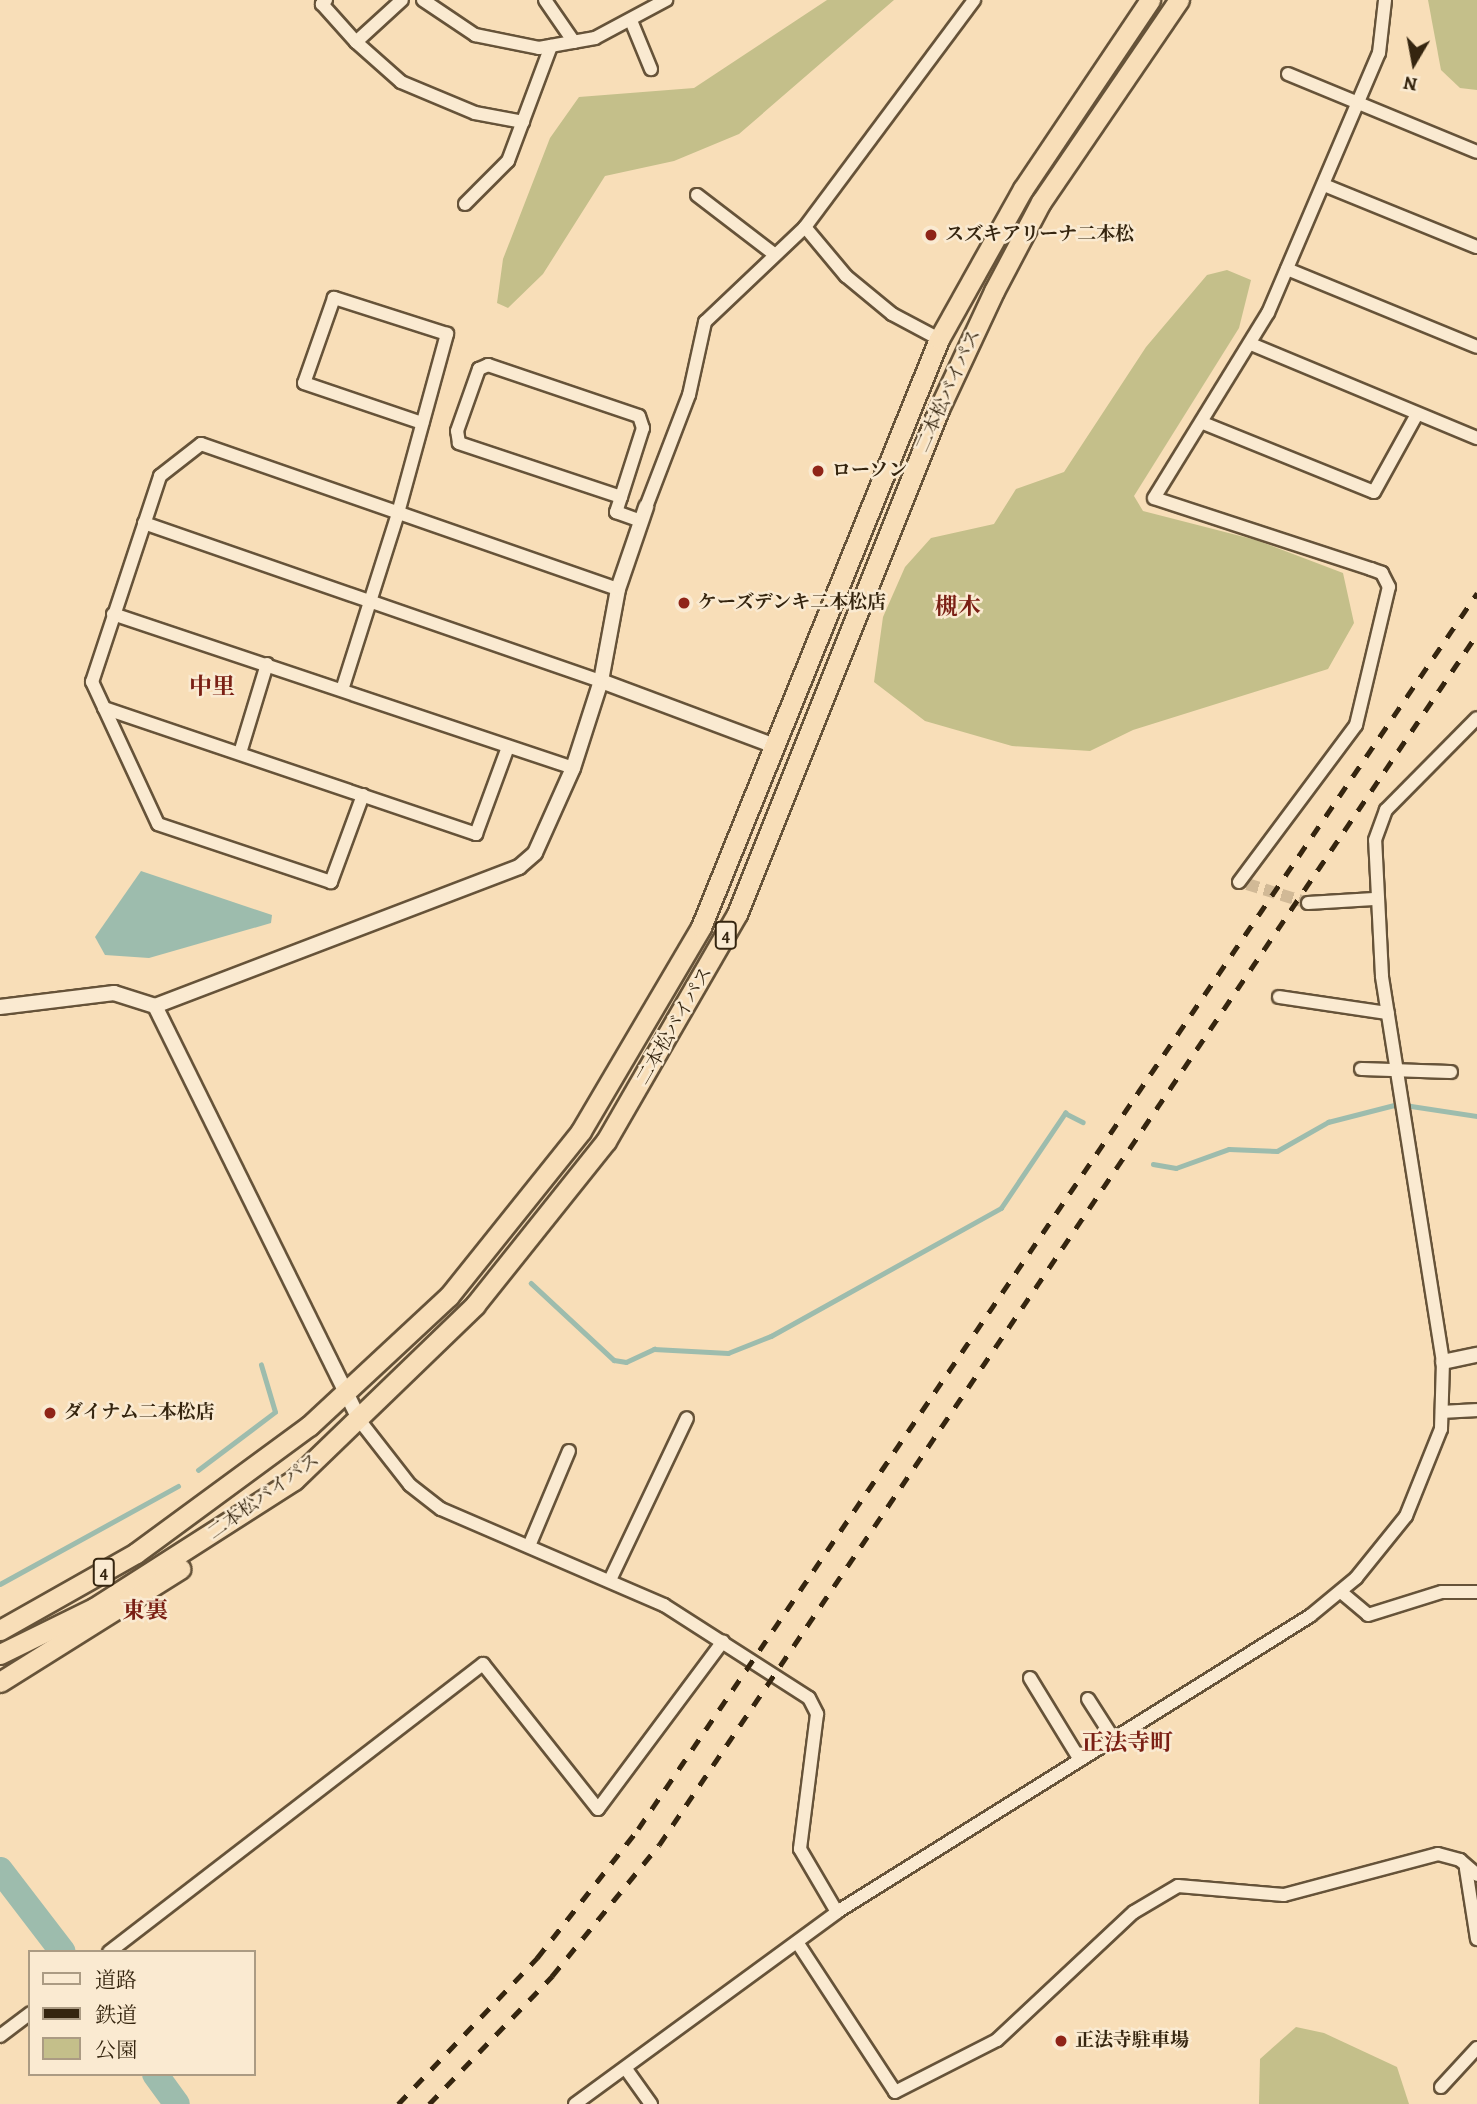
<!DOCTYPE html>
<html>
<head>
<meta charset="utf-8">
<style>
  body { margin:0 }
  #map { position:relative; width:1477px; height:2104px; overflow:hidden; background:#f8deb8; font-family:Alegreya,"Noto Serif JP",serif }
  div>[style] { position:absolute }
  .green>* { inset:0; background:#c4bf8a }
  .water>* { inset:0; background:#9dbcad }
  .stream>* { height:4.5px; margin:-2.25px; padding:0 2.25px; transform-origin:2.25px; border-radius:2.25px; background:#9dbcad }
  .river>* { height:26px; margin:-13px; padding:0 13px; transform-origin:13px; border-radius:13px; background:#9dbcad }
  .minor-tunnel>* { height:12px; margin-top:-6px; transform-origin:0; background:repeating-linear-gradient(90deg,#d1b996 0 12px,transparent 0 18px) }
  .roads { filter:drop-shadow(2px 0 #665339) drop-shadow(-2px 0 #665339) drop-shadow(0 2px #665339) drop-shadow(0 -2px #665339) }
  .minor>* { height:12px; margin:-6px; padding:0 6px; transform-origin:6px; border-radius:6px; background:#faead1 }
  .tertiary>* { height:14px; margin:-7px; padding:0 7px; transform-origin:7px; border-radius:7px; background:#faead1 }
  .trunk>* { height:19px; margin:-9.5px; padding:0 9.5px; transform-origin:9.5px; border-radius:9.5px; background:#f8deb8 }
  .rail>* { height:4.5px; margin-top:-2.25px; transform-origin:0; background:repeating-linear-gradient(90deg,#35250f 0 12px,transparent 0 24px) }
  .dots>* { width:19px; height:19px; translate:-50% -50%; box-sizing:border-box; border:4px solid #faead1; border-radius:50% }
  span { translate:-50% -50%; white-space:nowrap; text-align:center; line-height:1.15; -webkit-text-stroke:5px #faead1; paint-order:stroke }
  .shield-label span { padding:2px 5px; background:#faead1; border:2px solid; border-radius:5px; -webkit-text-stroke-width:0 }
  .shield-label { font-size:18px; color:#35250f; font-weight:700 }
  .poi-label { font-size:19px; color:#35250f; font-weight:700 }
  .left { translate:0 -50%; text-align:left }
  .street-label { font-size:19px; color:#35250f }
  .quarter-label { font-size:23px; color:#7a1f14; font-weight:700 }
  .legend { position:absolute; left:28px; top:1950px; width:228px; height:126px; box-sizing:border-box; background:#faead1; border:2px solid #ab9b83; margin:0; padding:9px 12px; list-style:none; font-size:21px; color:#35250f }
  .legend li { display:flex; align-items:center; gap:14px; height:35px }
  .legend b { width:35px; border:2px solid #ab9b83 }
  .north { position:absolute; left:1379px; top:28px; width:70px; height:70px; -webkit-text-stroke:5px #faead1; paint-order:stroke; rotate:190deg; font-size:19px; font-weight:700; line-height:28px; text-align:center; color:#35250f }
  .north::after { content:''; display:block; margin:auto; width:24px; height:32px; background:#35250f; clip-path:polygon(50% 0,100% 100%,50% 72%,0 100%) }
</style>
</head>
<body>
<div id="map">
  <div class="green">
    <div style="clip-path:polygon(827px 0,894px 0,739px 134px,674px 161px,605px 176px,543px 274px,508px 308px,497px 303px,503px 259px,550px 138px,579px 97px,694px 88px)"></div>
    <div style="clip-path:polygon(1428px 0,1477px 0,1477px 90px,1460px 88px,1441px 70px)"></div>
    <div style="clip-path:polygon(1227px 270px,1251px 280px,1239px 328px,1134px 496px,1143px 511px,1256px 540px,1343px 573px,1354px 623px,1328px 669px,1133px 730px,1090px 751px,1012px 746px,925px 721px,874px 682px,883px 617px,905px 567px,931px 538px,994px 524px,1016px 489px,1064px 472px,1146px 347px,1207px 275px)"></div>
    <div style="clip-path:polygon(1296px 2027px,1324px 2033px,1397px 2067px,1409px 2104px,1259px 2104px,1260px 2059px)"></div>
  </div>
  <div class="water">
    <div style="clip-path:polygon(141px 871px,272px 915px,271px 923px,149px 958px,105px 955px,95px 937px)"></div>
  </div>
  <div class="stream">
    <div style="left:1153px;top:1164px;width:23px;rotate:10deg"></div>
    <div style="left:1176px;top:1168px;width:56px;rotate:-19.7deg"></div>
    <div style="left:1229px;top:1149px;width:48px;rotate:2.4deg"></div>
    <div style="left:1277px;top:1151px;width:59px;rotate:-29.6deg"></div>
    <div style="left:1328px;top:1122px;width:72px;rotate:-14.4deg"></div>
    <div style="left:1398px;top:1104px;width:80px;rotate:8.6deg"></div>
    <div style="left:531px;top:1283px;width:113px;rotate:42.9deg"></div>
    <div style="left:614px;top:1360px;width:12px;rotate:9deg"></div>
    <div style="left:626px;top:1362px;width:31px;rotate:-25deg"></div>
    <div style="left:654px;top:1349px;width:74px;rotate:3.1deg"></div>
    <div style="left:728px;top:1353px;width:46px;rotate:-21.6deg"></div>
    <div style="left:771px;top:1336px;width:263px;rotate:-29.1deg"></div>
    <div style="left:1001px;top:1208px;width:115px;rotate:-56deg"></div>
    <div style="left:1065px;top:1113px;width:20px;rotate:27deg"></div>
    <div style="left:198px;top:1470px;width:96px;rotate:-37deg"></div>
    <div style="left:275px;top:1412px;width:49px;rotate:-106.6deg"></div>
    <div style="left:0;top:1584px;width:203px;rotate:-28.8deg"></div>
  </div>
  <div class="river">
    <div style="left:0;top:1870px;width:103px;rotate:52.5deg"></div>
    <div style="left:155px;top:2074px;width:37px;rotate:54deg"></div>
  </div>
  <div class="minor-tunnel">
    <div style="left:1247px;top:884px;width:64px;rotate:17.3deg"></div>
  </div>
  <div class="roads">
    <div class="minor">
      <div style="left:326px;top:0;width:6px;rotate:135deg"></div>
      <div style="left:322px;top:4px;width:51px;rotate:48.2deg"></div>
      <div style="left:356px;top:42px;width:60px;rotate:41.6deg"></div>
      <div style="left:401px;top:82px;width:80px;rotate:22.7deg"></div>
      <div style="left:475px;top:113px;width:49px;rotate:10.6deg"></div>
      <div style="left:423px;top:0;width:63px;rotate:33.9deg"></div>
      <div style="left:475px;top:35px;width:65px;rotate:11.5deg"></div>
      <div style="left:539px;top:48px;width:57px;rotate:-10.1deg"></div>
      <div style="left:595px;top:38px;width:81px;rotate:-28.2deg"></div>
      <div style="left:545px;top:0;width:51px;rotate:55.4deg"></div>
      <div style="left:632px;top:23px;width:50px;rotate:67.6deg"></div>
      <div style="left:356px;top:42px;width:62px;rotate:-42.4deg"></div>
      <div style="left:1288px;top:74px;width:204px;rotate:22.4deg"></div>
      <div style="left:1324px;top:185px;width:165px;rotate:22.1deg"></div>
      <div style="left:697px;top:195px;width:97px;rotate:37.5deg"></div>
      <div style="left:465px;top:204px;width:61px;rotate:-45deg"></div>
      <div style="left:508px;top:161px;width:123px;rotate:-69.5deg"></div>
      <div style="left:805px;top:227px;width:64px;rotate:50.1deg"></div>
      <div style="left:846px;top:276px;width:60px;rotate:39.6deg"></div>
      <div style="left:892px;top:314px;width:53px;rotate:28deg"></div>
      <div style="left:1287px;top:269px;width:205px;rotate:22.3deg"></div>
      <div style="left:1251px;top:344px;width:245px;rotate:22.6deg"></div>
      <div style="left:1203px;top:423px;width:184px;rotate:22deg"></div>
      <div style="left:1374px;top:492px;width:87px;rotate:-61.1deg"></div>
      <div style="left:621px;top:497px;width:171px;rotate:-161.6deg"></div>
      <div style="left:459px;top:443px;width:12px;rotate:-99deg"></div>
      <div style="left:457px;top:431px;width:66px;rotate:-70.5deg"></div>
      <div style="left:479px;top:369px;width:10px;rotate:-24deg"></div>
      <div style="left:488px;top:365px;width:159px;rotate:18.7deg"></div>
      <div style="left:639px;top:416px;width:13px;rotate:72deg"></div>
      <div style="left:643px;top:428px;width:72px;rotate:107.7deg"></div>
      <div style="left:621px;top:497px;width:16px;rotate:108deg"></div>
      <div style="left:616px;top:512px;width:27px;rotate:20deg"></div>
      <div style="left:646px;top:507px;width:120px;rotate:-69deg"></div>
      <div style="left:689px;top:395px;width:75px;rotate:-77.6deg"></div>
      <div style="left:705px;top:322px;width:138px;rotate:-43.5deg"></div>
      <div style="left:805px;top:227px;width:283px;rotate:-53.3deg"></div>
      <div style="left:144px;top:523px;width:484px;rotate:19.1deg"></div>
      <div style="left:113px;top:614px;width:485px;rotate:18.5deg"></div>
      <div style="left:342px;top:690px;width:186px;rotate:-72.4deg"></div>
      <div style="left:398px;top:513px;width:186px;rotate:-74.7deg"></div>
      <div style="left:447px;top:334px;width:119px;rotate:-162.3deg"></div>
      <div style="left:334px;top:298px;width:90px;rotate:109.4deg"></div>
      <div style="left:304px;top:383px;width:125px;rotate:18.7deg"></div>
      <div style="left:104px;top:708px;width:393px;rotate:18.7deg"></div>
      <div style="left:476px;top:834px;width:93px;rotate:-69.8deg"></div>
      <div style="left:240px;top:753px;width:93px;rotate:-73.1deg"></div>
      <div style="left:363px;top:795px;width:93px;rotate:110.2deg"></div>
      <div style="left:331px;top:882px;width:182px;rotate:-161.5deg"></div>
      <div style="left:158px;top:824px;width:157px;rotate:-114.9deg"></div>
      <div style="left:92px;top:682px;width:217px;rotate:-71.7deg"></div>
      <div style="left:160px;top:476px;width:52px;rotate:-38deg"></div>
      <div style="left:201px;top:444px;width:441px;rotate:19.2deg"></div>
      <div style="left:1239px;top:882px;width:196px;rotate:-53.3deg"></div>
      <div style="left:1356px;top:725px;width:142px;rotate:-76.6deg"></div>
      <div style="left:1389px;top:587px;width:16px;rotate:-117deg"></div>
      <div style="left:1382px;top:573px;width:12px;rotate:-160deg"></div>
      <div style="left:1371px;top:569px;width:228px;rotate:-161.9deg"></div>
      <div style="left:1154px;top:498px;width:217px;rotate:-58.4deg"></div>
      <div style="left:1268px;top:313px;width:283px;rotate:-66.9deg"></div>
      <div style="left:1379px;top:53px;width:53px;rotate:-83.5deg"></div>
      <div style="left:1308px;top:903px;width:66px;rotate:-3.5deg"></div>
      <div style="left:1279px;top:997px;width:110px;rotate:8.4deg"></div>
      <div style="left:1361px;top:1069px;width:90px;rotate:1.9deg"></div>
      <div style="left:1442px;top:1412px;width:35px;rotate:-3deg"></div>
      <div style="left:360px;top:1421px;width:81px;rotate:52deg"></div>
      <div style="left:410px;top:1485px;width:39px;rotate:38deg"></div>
      <div style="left:441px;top:1509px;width:243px;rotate:23.3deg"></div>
      <div style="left:664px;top:1605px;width:172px;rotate:32.7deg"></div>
      <div style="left:809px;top:1698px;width:18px;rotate:63deg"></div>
      <div style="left:817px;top:1714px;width:136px;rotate:97.2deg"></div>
      <div style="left:800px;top:1849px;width:73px;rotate:59.6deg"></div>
      <div style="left:529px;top:1546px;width:103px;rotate:-67.2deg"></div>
      <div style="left:610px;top:1580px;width:179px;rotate:-64.6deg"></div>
      <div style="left:1341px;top:1592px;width:35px;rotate:40deg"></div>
      <div style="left:1368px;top:1615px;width:77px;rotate:-17.3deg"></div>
      <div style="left:1442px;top:1592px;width:35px"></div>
      <div style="left:1030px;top:1678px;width:96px;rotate:58.6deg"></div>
      <div style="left:1088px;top:1699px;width:46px;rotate:57.3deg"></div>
      <div style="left:1466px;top:1869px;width:71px;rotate:81.1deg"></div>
      <div style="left:797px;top:1942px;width:179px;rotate:56.8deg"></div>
      <div style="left:895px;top:2092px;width:114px;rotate:-27deg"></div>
      <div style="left:997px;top:2040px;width:187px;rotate:-43.1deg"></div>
      <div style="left:1134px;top:1912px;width:51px;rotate:-30.6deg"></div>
      <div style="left:1178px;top:1886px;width:106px;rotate:4.9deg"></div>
      <div style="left:1284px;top:1895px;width:159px;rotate:-14.9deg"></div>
      <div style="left:1438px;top:1854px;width:23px;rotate:15deg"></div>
      <div style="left:1460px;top:1860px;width:23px;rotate:41deg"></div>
      <div style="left:109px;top:1952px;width:472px;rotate:-37.6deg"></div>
      <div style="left:483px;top:1664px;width:185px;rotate:51.6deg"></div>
      <div style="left:598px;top:1809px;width:209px;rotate:-53.3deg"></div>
      <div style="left:0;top:2036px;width:38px;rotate:-37deg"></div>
      <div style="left:626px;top:2069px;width:43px;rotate:54.5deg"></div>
      <div style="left:1441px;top:2087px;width:53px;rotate:-47.3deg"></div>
      <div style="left:575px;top:2104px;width:325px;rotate:-36.2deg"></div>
      <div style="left:837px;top:1912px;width:558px;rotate:-32.04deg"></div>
      <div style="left:1310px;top:1616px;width:60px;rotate:-39.6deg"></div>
      <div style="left:1356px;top:1578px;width:80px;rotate:-51.1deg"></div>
      <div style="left:1406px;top:1516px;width:94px;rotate:-68.1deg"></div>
      <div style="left:1441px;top:1429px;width:67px;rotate:-88.3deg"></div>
      <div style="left:1443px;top:1362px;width:391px;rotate:-99deg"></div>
      <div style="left:1382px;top:976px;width:136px;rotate:-92.9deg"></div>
      <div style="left:1375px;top:840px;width:32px;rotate:-70deg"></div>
      <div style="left:1386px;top:810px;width:129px;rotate:-45.3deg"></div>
    </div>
    <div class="tertiary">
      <div style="left:601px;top:681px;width:186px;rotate:20.5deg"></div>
      <div style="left:155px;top:1006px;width:390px;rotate:-20.9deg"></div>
      <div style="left:519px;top:867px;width:21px;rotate:-41deg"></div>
      <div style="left:535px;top:853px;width:93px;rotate:-65.9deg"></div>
      <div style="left:573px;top:768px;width:91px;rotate:-72.2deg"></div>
      <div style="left:601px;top:681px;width:94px;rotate:-79.5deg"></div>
      <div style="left:618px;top:589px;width:87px;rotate:-71.1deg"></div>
      <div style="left:0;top:1007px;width:115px;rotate:-7deg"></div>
      <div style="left:114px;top:993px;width:43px;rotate:17.6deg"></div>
      <div style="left:155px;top:1006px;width:463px;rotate:63.7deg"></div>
      <div style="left:1443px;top:1362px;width:35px;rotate:-12deg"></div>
    </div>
    <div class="trunk">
      <div style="left:0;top:1630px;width:156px;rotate:-29.5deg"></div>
      <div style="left:136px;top:1553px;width:215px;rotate:-36.3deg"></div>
      <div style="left:309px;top:1426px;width:191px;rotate:-42.9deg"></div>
      <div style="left:449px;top:1296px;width:211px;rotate:-51.3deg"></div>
      <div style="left:581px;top:1131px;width:237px;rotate:-59.5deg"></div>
      <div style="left:701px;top:927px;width:634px;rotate:-67.96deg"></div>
      <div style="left:939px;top:339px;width:172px;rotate:-60.8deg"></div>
      <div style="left:1023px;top:189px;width:228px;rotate:-56.1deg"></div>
      <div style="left:0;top:1654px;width:105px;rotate:-26.1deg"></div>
      <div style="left:94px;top:1608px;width:237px;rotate:-32.6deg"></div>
      <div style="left:294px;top:1480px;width:252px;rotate:-44deg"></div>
      <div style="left:475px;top:1305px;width:210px;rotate:-51.4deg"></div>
      <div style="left:606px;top:1141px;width:262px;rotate:-60deg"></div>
      <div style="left:737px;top:914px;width:544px;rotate:-68.2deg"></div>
      <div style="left:939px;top:409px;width:130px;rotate:-65deg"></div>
      <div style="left:994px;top:291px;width:101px;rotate:-62.2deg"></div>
      <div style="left:1041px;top:202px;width:245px;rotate:-55.7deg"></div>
      <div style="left:0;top:1682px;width:213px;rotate:-32.1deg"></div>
    </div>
  </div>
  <div class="rail">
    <div style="left:398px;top:2104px;width:202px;rotate:-46.4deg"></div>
    <div style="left:537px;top:1958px;width:164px;rotate:-51.9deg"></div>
    <div style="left:638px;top:1829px;width:1494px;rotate:-55.83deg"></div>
    <div style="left:429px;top:2104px;width:178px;rotate:-46.1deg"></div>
    <div style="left:552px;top:1976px;width:169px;rotate:-50.8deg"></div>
    <div style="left:659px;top:1845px;width:1461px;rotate:-55.96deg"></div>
  </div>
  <div class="dots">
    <div style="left:931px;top:235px;background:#8f2418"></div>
    <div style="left:818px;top:471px;background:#8f2418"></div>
    <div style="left:684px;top:603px;background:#8f2418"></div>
    <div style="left:50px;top:1413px;background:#8f2418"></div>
    <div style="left:1061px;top:2041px;background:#8f2418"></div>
  </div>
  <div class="shield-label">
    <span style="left:726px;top:935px">4</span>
    <span style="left:104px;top:1572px">4</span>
  </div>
  <div class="poi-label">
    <span class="left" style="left:945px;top:235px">スズキアリーナ二本松</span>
    <span class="left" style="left:832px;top:471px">ローソン</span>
    <span class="left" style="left:698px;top:603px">ケーズデンキ二本松店</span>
    <span class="left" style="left:64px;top:1413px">ダイナム二本松店</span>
    <span class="left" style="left:1075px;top:2041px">正法寺駐車場</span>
  </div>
  <div class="street-label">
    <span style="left:949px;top:391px;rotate:-66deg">二本松バイパス</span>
    <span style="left:675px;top:1026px;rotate:-60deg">二本松バイパス</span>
    <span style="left:264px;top:1497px;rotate:-36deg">二本松バイパス</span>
  </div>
  <div class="quarter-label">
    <span style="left:958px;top:607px">槻木</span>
    <span style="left:212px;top:687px">中里</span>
    <span style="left:145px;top:1611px">東裏</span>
    <span style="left:1127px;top:1743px">正法寺町</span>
  </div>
  <ul class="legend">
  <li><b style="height:9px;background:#faead1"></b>道路</li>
  <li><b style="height:9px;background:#35250f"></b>鉄道</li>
  <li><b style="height:19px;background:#c4bf8a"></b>公園</li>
  </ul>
  <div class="north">N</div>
</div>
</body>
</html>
